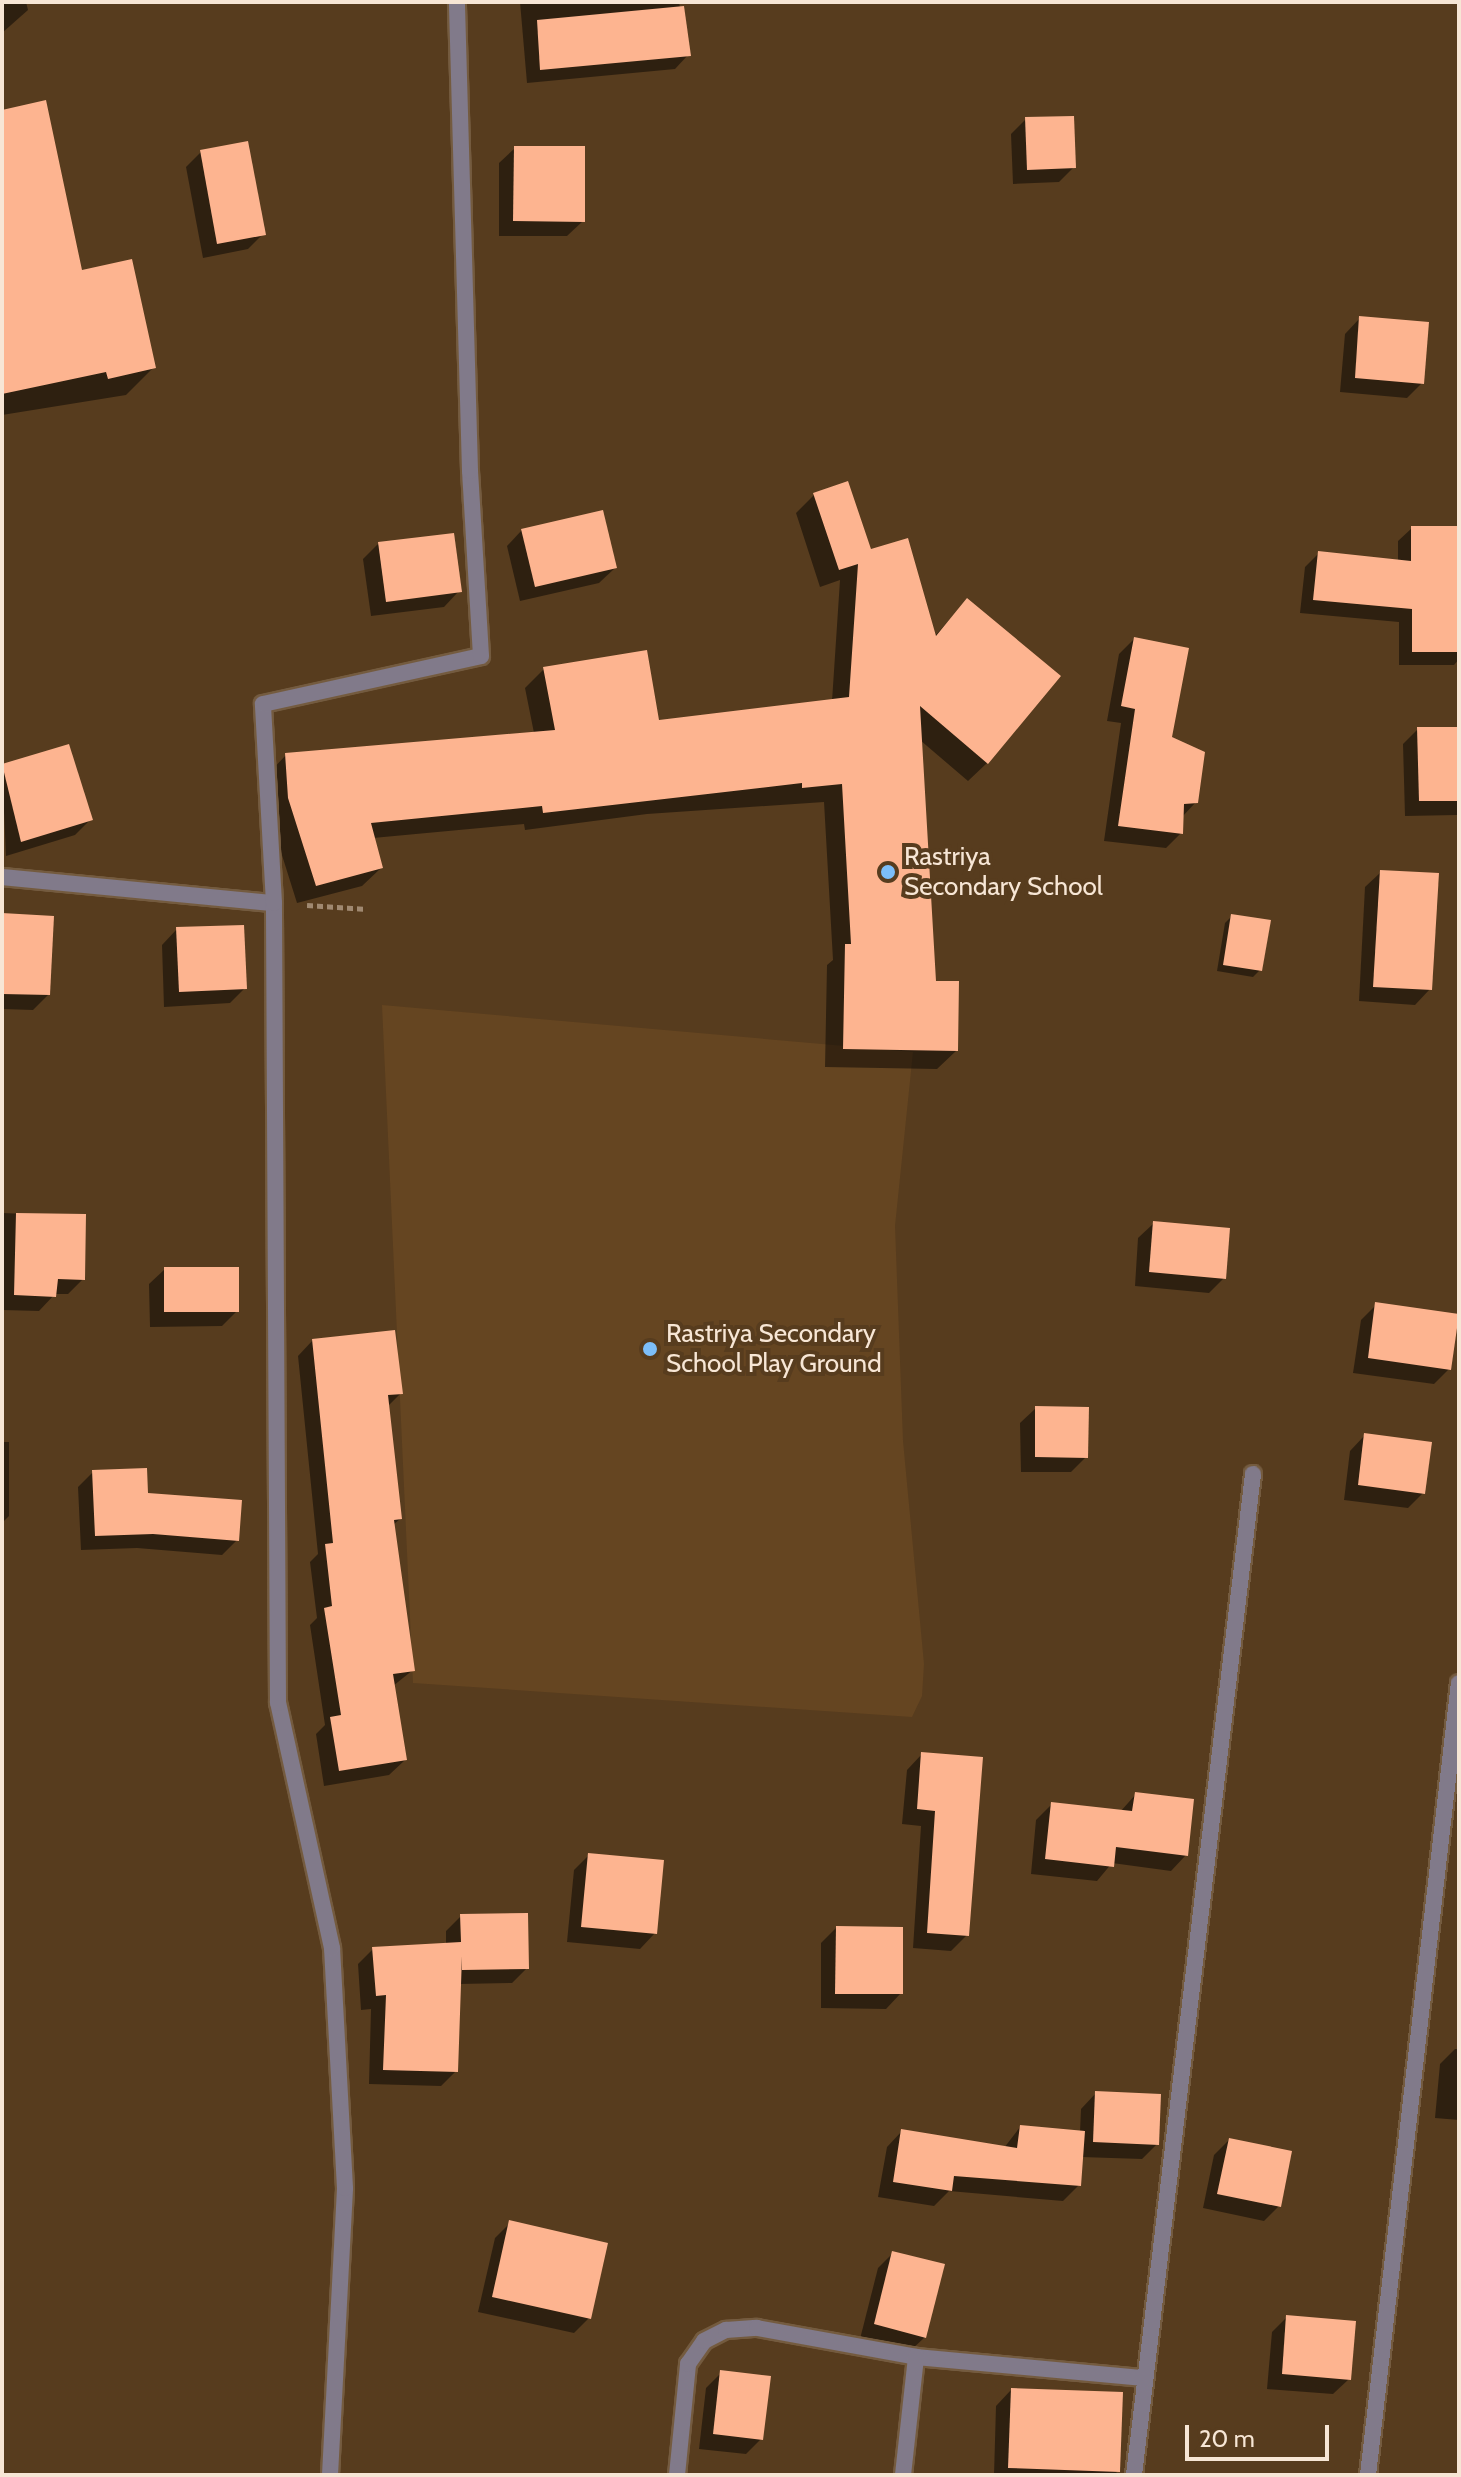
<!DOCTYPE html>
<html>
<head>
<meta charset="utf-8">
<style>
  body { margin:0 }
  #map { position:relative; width:1461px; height:2477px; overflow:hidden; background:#573c1e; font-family:Cabin,sans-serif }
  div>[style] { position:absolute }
  .built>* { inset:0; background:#654521 }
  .shadow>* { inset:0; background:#0007 }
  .building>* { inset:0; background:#fdb490 }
  .path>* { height:5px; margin-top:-2.5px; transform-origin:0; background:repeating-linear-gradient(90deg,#a08971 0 6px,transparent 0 10px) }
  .roads { filter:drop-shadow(2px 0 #745b3f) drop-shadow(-2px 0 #745b3f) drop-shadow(0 2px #745b3f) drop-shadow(0 -2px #745b3f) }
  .minor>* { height:16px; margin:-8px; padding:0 8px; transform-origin:8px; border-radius:8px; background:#817a8a }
  .dots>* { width:22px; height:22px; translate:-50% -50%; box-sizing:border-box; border:4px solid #573c1e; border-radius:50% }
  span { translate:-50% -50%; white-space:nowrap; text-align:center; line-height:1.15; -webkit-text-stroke:8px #573c1e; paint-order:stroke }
  .poi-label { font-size:26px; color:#f7e6d5 }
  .left { translate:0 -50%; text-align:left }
  .frame { position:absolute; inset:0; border:4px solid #f7e6d5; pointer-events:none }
  .scale { position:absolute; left:1185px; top:2425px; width:144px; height:36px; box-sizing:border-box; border:4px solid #f7e6d5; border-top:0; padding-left:10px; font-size:24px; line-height:28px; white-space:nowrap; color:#f7e6d5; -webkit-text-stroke:6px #573c1e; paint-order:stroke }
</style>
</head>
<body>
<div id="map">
  <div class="built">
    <div style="clip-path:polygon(382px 1005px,913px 1052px,895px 1226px,903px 1441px,924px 1664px,922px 1696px,912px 1717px,413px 1683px)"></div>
  </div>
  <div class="shadow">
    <div style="clip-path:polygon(2px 2px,26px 2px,28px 10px,2px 33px)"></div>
    <div style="clip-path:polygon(520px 2px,679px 2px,688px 55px,675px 69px,527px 83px)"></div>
    <div style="clip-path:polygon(2px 112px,80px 273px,154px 367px,126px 395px,2px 415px)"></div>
    <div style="clip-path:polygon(1026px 119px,1074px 167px,1059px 182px,1013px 184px,1011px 134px)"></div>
    <div style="clip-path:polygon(515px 148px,583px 221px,567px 236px,499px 236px,499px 163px)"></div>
    <div style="clip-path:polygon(201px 152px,263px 234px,248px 249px,203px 258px,186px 167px)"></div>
    <div style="clip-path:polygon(1360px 318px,1422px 383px,1407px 398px,1340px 392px,1345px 334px)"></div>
    <div style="clip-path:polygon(814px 495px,870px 551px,934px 637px,967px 600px,987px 763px,968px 781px,920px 740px,934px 983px,956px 1051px,937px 1069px,825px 1067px,827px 965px,833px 960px,824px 802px,647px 814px,525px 830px,524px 824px,373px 838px,381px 868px,362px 886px,297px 903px,270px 817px,268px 774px,286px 755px,534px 733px,525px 688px,544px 669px,658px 722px,832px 701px,840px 580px,820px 587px,796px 513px)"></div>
    <div style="clip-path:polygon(1412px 528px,1459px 528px,1459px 659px,1454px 665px,1399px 665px,1399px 622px,1300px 613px,1305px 567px,1319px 553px,1398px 561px,1398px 541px)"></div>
    <div style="clip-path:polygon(522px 530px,615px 568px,599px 583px,520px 601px,507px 546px)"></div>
    <div style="clip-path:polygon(378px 544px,459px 591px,444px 607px,371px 616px,363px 559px)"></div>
    <div style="clip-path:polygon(1134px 639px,1196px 802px,1182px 817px,1181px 833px,1166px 848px,1104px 841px,1121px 723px,1107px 721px,1119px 654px)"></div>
    <div style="clip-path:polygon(1418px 729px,1459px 729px,1457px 815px,1405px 816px,1403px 744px)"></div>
    <div style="clip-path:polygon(68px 747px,90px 820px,75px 835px,6px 856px,2px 766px)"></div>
    <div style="clip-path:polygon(1381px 872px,1430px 989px,1415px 1005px,1359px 1001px,1365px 887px)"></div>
    <div style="clip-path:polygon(2px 915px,48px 995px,33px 1010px,2px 1009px)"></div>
    <div style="clip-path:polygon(1232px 916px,1260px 970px,1253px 977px,1217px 971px,1225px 923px)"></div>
    <div style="clip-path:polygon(177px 929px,245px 988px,230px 1003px,164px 1007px,162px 945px)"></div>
    <div style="clip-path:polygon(2px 1213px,84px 1216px,83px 1279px,68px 1294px,55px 1294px,39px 1311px,2px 1310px)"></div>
    <div style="clip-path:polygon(1154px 1223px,1224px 1278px,1209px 1293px,1135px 1286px,1138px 1238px)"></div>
    <div style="clip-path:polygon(165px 1269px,237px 1311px,222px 1326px,150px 1327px,149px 1284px)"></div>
    <div style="clip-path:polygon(1376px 1305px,1449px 1369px,1434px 1384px,1353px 1373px,1361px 1320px)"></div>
    <div style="clip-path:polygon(313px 1340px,401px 1393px,388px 1406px,400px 1519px,393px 1525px,413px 1670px,393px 1686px,405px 1760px,389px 1775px,324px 1786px,316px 1734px,325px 1725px,310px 1625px,317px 1618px,310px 1562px,318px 1554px,298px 1356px)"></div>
    <div style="clip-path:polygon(1036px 1408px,1086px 1457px,1071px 1472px,1021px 1472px,1020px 1423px)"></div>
    <div style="clip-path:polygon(1365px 1435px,1423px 1493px,1408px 1508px,1344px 1500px,1350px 1451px)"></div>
    <div style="clip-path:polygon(2px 1442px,9px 1442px,9px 1516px,2px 1523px)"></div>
    <div style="clip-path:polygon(93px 1472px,146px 1495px,237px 1540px,222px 1555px,137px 1548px,81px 1550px,78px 1487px)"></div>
    <div style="clip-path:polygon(922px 1754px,967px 1935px,951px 1951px,913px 1948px,921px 1826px,902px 1824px,907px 1770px)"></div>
    <div style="clip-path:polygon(1136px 1794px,1186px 1855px,1171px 1871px,1112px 1863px,1097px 1881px,1031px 1874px,1036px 1820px,1052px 1804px,1120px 1812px)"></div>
    <div style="clip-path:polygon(589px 1855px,655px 1933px,640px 1949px,567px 1942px,574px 1870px)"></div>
    <div style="clip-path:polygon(461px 1916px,527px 1968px,512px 1983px,459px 1984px,456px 2071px,441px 2086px,369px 2084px,371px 2009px,361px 2010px,358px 1964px,373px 1949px,446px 1944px,446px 1931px)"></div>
    <div style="clip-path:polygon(836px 1928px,901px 1993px,886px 2009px,821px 2008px,821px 1943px)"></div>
    <div style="clip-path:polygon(1455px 2049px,1459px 2049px,1459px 2120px,1435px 2118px,1440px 2064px)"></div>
    <div style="clip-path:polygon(1096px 2093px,1157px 2144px,1142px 2159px,1081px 2157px,1079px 2185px,1063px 2201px,949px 2191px,934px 2206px,878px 2197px,887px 2147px,902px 2131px,1004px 2148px,1020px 2127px,1080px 2132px,1081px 2109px)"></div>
    <div style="clip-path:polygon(1229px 2140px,1279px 2206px,1264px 2221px,1203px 2208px,1214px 2155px)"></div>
    <div style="clip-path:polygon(510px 2223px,589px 2318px,574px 2333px,478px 2312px,495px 2238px)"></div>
    <div style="clip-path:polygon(893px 2253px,925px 2337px,909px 2352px,860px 2339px,878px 2268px)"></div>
    <div style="clip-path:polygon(1287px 2317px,1349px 2379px,1333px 2394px,1267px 2389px,1272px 2332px)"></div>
    <div style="clip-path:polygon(721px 2373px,761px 2439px,746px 2454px,699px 2449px,706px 2388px)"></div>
    <div style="clip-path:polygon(1011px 2390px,1118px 2471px,1114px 2475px,994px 2475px,996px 2406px)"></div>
  </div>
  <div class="building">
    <div style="clip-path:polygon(684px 6px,691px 56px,540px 70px,537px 20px)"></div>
    <div style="clip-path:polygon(46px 100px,82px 270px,132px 259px,156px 368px,108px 379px,106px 372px,2px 394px,2px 110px)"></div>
    <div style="clip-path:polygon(1074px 116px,1076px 168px,1027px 170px,1025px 117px)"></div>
    <div style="clip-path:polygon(248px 141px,266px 235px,217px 244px,200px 150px)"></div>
    <div style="clip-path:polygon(514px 146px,585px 146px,585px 222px,513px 221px)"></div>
    <div style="clip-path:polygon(1359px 316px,1429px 322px,1424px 384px,1355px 378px)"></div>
    <div style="clip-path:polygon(848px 481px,871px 549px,908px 538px,936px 636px,967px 598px,1061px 676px,988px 764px,920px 706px,936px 981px,959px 981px,958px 1051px,843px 1049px,845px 944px,851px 944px,842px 784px,802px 788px,802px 783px,543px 813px,542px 806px,371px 823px,383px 868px,316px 886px,288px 798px,285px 753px,555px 730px,543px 667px,647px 650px,659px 720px,849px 697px,858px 564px,839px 570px,813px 493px)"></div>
    <div style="clip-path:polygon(603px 510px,617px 568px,535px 587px,521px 529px)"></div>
    <div style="clip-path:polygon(1411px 526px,1459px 526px,1459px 652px,1412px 652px,1412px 609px,1313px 600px,1318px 551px,1411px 561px)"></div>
    <div style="clip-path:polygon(454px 533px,462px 592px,386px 602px,378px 542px)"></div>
    <div style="clip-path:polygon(1134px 637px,1189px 648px,1172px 737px,1205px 752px,1198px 803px,1184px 804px,1183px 834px,1118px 826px,1135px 709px,1121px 706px)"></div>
    <div style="clip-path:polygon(1417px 727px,1459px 727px,1459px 801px,1419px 801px)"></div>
    <div style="clip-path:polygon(69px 744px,93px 820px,21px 842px,2px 764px)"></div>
    <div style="clip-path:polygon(1380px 870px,1439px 873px,1432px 990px,1373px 987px)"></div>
    <div style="clip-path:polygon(2px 913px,54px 916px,50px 995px,2px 994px)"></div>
    <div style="clip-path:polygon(1231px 914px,1271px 920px,1262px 971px,1223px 965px)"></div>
    <div style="clip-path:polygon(244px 925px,247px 989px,179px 992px,176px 927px)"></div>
    <div style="clip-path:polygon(16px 1213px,86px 1214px,85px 1280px,58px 1279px,56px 1297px,14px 1295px)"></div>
    <div style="clip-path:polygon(1153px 1221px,1230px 1228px,1226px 1279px,1149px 1272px)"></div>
    <div style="clip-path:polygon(164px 1267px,239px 1267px,239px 1312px,164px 1312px)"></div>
    <div style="clip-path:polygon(1375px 1302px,1459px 1314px,1451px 1370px,1368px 1358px)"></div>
    <div style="clip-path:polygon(395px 1330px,403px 1394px,388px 1395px,402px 1519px,394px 1520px,415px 1671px,393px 1674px,407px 1760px,339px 1771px,330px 1717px,341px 1715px,324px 1608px,332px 1606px,325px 1544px,333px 1543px,312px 1339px)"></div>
    <div style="clip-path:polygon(1035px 1406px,1089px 1407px,1088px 1458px,1035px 1457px)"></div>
    <div style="clip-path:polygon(1364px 1433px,1432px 1442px,1425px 1494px,1358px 1485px)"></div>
    <div style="clip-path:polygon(147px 1468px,148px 1493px,242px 1500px,239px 1541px,153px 1534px,95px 1536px,92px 1470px)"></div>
    <div style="clip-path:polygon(921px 1752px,983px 1757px,969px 1936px,927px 1933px,935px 1811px,917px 1809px)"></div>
    <div style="clip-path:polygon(1135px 1792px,1194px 1799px,1188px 1856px,1116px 1847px,1114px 1867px,1045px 1859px,1051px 1802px,1132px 1811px)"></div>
    <div style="clip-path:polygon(588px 1853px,664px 1860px,657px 1934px,581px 1927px)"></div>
    <div style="clip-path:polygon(528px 1913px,529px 1969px,462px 1970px,462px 1956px,458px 2072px,383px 2070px,386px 1995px,376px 1996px,372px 1947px,461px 1942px,460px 1914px)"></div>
    <div style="clip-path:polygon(836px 1926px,903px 1927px,903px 1994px,835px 1994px)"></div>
    <div style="clip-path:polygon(1095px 2091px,1161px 2094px,1159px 2145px,1093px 2142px)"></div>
    <div style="clip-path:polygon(1020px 2125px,1085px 2131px,1081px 2186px,954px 2176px,952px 2191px,893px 2182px,901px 2129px,1017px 2148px)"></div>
    <div style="clip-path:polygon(1229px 2138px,1292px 2151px,1281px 2207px,1217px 2194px)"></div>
    <div style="clip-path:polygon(509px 2220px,608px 2243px,591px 2319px,492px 2297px)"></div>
    <div style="clip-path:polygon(892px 2251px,945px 2264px,926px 2338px,874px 2324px)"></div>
    <div style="clip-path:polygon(1286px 2315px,1356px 2321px,1351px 2380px,1282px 2374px)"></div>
    <div style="clip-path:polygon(720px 2370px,771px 2376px,763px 2440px,713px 2434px)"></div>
    <div style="clip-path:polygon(1011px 2388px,1123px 2392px,1120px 2472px,1008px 2468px)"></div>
  </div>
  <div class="path">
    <div style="left:307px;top:905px;width:60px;rotate:3.8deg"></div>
  </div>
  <div class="roads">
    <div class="minor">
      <div style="left:2px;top:877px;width:273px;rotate:5.5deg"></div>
      <div style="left:330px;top:2475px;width:287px;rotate:-87deg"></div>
      <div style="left:345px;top:2188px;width:240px;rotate:-93.1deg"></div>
      <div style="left:332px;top:1948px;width:251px;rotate:-102.4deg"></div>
      <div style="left:278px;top:1703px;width:800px;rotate:-90.29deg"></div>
      <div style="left:274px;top:903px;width:199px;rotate:-93.2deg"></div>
      <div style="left:263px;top:704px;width:223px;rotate:-12.4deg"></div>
      <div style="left:481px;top:656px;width:185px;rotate:-93.4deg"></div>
      <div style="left:470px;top:471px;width:469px;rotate:-91.6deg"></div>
      <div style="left:677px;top:2475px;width:112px;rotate:-84.3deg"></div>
      <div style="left:688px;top:2364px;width:28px;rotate:-55deg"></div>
      <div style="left:704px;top:2341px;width:25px;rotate:-27deg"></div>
      <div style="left:726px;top:2330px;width:31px;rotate:-4deg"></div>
      <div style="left:757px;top:2328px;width:162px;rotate:10.3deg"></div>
      <div style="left:916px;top:2357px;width:229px;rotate:5.3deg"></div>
      <div style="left:903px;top:2475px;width:119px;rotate:-83.7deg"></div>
      <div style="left:1134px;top:2475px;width:1008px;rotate:-83.22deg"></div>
      <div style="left:1368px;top:2475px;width:797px;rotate:-83.45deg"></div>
    </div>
  </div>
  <div class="dots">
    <div style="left:888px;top:872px;background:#7cbef9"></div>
    <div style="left:650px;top:1349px;background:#7cbef9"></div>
  </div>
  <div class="poi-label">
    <span class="left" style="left:904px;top:872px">Rastriya<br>Secondary School</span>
    <span class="left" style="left:666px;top:1349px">Rastriya Secondary<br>School Play Ground</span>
  </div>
  <div class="frame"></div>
  <div class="scale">20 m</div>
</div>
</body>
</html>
